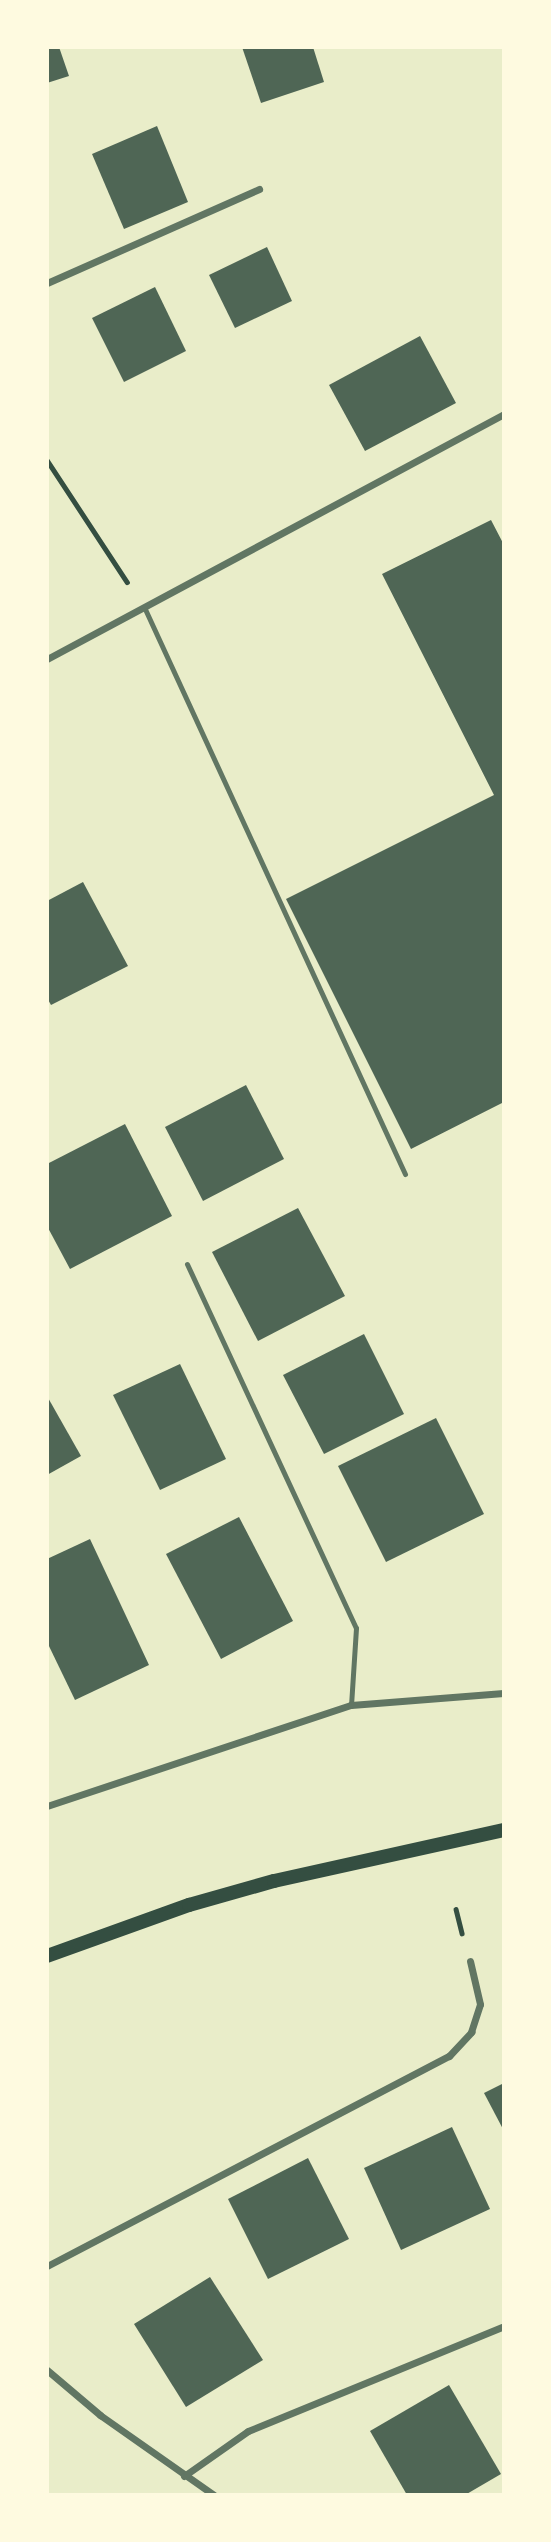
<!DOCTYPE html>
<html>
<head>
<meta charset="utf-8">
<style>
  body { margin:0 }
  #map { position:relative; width:551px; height:2542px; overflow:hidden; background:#e9edc9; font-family:"Crimson Pro",serif }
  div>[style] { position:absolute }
  .building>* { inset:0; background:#4f6655 }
  .path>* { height:4.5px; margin:-2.25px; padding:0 2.25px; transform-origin:2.25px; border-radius:2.25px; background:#344e41 }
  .service>* { height:5px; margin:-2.5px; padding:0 2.5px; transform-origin:2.5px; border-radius:2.5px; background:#617663 }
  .minor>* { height:7px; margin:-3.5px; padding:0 3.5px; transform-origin:3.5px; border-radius:3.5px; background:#617663 }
  .secondary>* { height:14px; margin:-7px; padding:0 7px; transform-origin:7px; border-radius:7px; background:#344e41 }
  span { translate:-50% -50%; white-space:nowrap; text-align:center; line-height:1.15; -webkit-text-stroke:6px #fefae0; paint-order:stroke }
  .frame { position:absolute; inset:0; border:49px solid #fefae0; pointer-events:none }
</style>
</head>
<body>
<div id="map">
  <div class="building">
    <div style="clip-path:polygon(47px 47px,59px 47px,69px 76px,47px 83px)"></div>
    <div style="clip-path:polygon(242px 47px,313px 47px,324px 82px,261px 103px)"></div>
    <div style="clip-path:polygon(157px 126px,188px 202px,124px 229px,92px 154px)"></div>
    <div style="clip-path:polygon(267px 247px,292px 301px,235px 328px,209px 275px)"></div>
    <div style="clip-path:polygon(155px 287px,186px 351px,124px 382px,92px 318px)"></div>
    <div style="clip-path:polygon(420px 336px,456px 403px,365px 451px,329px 385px)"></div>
    <div style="clip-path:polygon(491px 520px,504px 545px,504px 1102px,411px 1149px,286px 899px,494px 795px,382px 574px)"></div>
    <div style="clip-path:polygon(83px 882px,128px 966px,51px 1005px,47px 998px,47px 901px)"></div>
    <div style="clip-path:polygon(246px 1085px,284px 1159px,203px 1201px,165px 1127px)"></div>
    <div style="clip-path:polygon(125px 1124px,172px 1216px,70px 1269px,47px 1226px,47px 1164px)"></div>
    <div style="clip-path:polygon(298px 1208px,345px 1296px,258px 1341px,212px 1252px)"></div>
    <div style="clip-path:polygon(364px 1334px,404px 1414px,324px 1454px,283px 1375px)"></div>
    <div style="clip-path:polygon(180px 1364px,226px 1459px,160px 1490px,113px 1395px)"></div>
    <div style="clip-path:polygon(47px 1396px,81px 1456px,47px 1475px)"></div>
    <div style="clip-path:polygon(436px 1418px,484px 1514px,386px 1562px,338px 1466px)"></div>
    <div style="clip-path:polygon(239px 1517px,293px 1621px,221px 1659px,166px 1554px)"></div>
    <div style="clip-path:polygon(90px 1539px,149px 1665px,75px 1700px,47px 1642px,47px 1559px)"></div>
    <div style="clip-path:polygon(504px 2083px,504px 2131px,484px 2093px)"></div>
    <div style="clip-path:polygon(452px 2127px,490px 2209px,401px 2250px,364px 2168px)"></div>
    <div style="clip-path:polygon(308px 2158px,349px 2239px,268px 2279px,228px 2199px)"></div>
    <div style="clip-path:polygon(210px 2277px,263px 2360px,186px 2407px,134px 2324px)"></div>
    <div style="clip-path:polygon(449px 2385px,501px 2474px,465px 2495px,407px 2495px,370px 2431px)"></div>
  </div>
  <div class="path">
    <div style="left:47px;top:460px;width:146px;rotate:56.7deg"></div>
    <div style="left:456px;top:1909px;width:25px;rotate:76deg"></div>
  </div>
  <div class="service">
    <div style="left:145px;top:609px;width:622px;rotate:65.29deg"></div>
    <div style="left:187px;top:1264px;width:401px;rotate:65.1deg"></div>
    <div style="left:356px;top:1628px;width:77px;rotate:93.7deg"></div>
  </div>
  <div class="minor">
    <div style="left:47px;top:283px;width:232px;rotate:-23.9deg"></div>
    <div style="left:47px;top:659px;width:519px;rotate:-28.2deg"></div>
    <div style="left:47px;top:1806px;width:320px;rotate:-18.4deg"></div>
    <div style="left:351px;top:1705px;width:153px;rotate:-4.5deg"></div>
    <div style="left:47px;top:2266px;width:454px;rotate:-27.6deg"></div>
    <div style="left:449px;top:2056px;width:33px;rotate:-47deg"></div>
    <div style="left:471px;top:2032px;width:29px;rotate:-72deg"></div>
    <div style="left:480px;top:2004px;width:44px;rotate:-103.1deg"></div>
    <div style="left:47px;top:2370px;width:70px;rotate:40.3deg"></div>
    <div style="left:100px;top:2415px;width:139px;rotate:35.1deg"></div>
    <div style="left:184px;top:2476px;width:78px;rotate:-35.1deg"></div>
    <div style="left:248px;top:2431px;width:277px;rotate:-22.3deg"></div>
  </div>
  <div class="secondary">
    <div style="left:47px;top:1956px;width:151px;rotate:-19.8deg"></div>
    <div style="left:189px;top:1905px;width:88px;rotate:-15.8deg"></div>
    <div style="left:274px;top:1881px;width:236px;rotate:-12.5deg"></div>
  </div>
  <div class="frame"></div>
</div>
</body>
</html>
